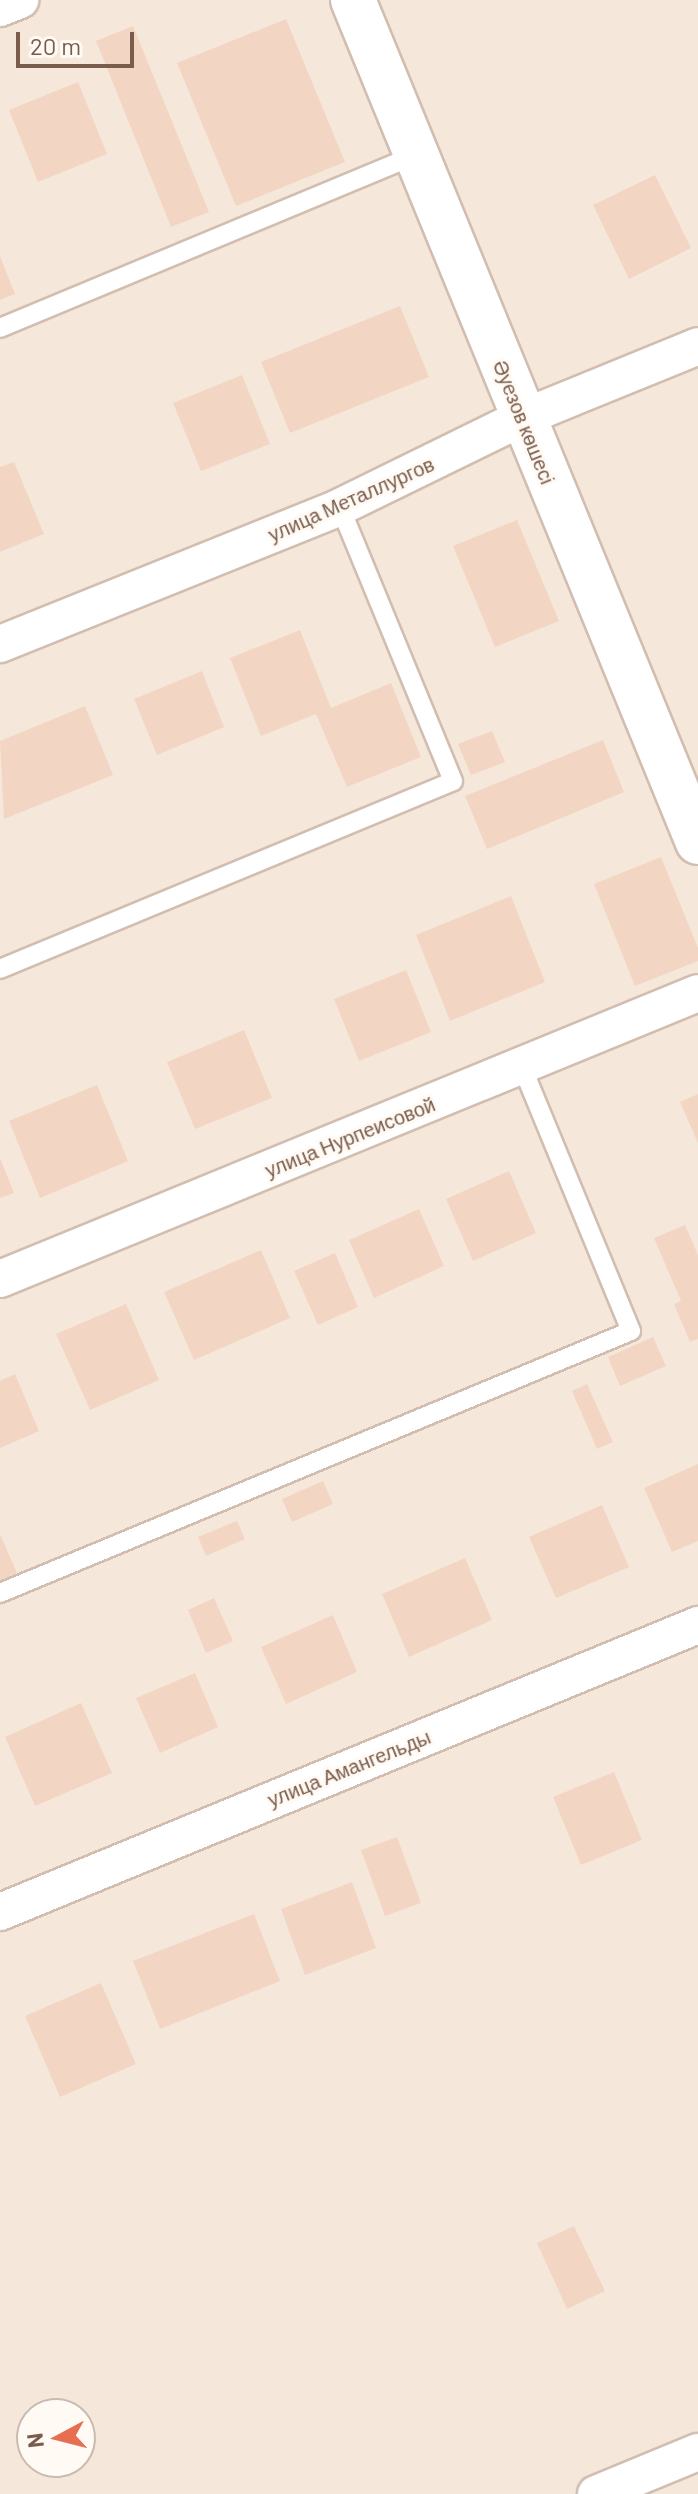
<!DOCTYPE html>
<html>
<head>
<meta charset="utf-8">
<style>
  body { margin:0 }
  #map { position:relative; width:698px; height:2494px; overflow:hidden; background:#fdf6ec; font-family:Barlow,sans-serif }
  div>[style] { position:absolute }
  .residential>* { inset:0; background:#f5e8da }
  .building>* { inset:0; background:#f3d5c3 }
  .roads { filter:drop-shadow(2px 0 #d1beb0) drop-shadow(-2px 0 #d1beb0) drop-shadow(0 2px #d1beb0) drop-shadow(0 -2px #d1beb0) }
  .lane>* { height:18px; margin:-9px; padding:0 9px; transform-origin:9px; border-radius:9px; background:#fff }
  .street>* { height:36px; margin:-18px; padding:0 18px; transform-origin:18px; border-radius:18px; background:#fff }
  .secondary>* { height:44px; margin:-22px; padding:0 22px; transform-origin:22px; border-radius:22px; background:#fff }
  span { translate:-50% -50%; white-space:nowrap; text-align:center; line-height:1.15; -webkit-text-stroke:6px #fffaf3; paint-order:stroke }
  .street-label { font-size:20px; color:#7a5c4d }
  .north { position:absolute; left:16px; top:2398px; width:80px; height:80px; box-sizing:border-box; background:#fffaf3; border:2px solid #cabbb1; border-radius:50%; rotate:263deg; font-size:22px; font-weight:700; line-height:32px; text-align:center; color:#7a5c4d }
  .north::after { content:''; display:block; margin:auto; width:28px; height:36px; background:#e76f51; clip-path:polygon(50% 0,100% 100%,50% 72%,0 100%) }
  .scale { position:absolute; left:16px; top:32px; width:118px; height:36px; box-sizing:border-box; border:4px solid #7a5c4d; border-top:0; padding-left:10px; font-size:24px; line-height:28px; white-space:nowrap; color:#7a5c4d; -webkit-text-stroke:6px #fffaf3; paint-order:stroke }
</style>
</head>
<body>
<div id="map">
  <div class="residential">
    <div style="clip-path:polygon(evenodd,0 0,698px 0,698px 2494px,0 2494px,0 0,32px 2414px,80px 2414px,80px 2462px,32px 2462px,32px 2414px)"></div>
  </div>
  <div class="building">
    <div style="clip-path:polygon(286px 19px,345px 162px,236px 206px,177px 63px)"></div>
    <div style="clip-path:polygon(133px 26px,209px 212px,171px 227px,96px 41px)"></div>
    <div style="clip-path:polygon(78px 82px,107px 154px,38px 182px,9px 110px)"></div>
    <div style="clip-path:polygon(655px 175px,691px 248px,629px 279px,593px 205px)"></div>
    <div style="clip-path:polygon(0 256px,15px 294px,0 300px)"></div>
    <div style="clip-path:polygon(400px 306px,429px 377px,290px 433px,261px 362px)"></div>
    <div style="clip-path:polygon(242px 375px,270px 444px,201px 471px,173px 403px)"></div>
    <div style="clip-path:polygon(14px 462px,44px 534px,0 552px,0 467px)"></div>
    <div style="clip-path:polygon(517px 520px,559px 621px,495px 647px,453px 546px)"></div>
    <div style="clip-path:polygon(300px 630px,331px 708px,391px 683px,421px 757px,347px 787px,316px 714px,261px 736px,230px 658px)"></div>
    <div style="clip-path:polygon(202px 671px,224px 727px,157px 755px,134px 699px)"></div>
    <div style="clip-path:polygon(85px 706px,113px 775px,4px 819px,0 741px)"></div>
    <div style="clip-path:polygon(492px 731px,505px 762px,471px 775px,458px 744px)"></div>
    <div style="clip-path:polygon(603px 740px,624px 792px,487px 849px,465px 796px)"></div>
    <div style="clip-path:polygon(661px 857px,698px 948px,698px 961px,635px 986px,594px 884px)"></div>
    <div style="clip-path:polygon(511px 896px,545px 982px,450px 1021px,416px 935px)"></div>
    <div style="clip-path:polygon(406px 970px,431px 1032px,359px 1061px,334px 999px)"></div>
    <div style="clip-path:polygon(244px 1030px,272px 1098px,195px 1129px,167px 1062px)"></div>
    <div style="clip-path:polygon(97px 1085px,128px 1161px,40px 1198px,9px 1121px)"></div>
    <div style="clip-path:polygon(698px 1094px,698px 1143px,680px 1102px)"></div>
    <div style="clip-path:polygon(0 1158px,14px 1193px,0 1198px)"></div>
    <div style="clip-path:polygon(509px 1171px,536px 1233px,473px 1261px,446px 1199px)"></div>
    <div style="clip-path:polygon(419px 1209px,444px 1266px,374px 1298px,349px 1240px)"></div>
    <div style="clip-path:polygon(685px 1225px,698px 1255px,698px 1339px,690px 1342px,674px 1304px,681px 1301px,654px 1238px)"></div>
    <div style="clip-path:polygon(261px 1250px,290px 1318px,194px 1360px,164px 1292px)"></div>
    <div style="clip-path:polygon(335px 1253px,358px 1307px,318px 1325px,294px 1271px)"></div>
    <div style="clip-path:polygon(126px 1304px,159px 1380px,90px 1410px,56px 1334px)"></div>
    <div style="clip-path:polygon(653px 1337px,666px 1366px,620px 1386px,608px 1357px)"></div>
    <div style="clip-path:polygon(15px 1374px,39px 1431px,0 1448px,0 1381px)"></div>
    <div style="clip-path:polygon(587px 1384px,613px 1442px,597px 1449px,572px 1391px)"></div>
    <div style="clip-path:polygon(698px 1464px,698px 1541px,672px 1552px,644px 1488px)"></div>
    <div style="clip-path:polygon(323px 1481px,333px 1504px,292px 1522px,282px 1499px)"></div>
    <div style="clip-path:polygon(602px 1505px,629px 1567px,556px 1598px,529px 1537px)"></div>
    <div style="clip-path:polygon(237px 1521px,245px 1539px,206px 1556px,198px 1537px)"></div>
    <div style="clip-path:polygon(0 1534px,17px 1573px,0 1581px)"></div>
    <div style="clip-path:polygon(465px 1558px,492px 1620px,409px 1657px,382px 1594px)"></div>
    <div style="clip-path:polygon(214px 1598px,233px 1641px,206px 1653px,188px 1610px)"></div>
    <div style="clip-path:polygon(333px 1615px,357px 1672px,286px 1704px,261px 1647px)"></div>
    <div style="clip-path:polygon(195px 1673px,218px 1727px,160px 1753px,136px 1698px)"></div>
    <div style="clip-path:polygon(81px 1703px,112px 1773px,35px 1806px,5px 1737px)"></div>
    <div style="clip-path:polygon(614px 1772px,642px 1840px,581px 1865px,553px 1797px)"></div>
    <div style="clip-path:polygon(397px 1837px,421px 1903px,385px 1916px,361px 1850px)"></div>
    <div style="clip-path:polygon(352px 1882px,376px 1948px,305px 1975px,281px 1909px)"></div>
    <div style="clip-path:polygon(254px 1914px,280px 1981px,160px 2029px,133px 1961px)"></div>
    <div style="clip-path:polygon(101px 1983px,136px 2064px,60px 2097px,25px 2016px)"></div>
    <div style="clip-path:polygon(574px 2226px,605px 2291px,567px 2309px,537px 2243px)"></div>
  </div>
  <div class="roads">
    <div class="lane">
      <div style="left:0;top:328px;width:451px;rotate:-22.6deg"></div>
      <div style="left:0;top:969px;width:490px;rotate:-22.5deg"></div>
      <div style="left:453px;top:781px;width:296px;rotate:-112.4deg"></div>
      <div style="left:0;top:1593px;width:683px;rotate:-22.55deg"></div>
      <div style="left:631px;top:1331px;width:286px;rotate:-112.4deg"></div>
    </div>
    <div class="street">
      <div style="left:0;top:8px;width:22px;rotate:-22deg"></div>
      <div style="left:0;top:644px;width:367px;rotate:-21.9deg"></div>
      <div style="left:340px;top:507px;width:203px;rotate:-26.1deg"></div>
      <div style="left:522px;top:418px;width:190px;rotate:-22.2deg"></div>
      <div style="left:0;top:1279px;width:754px;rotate:-22.28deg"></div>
      <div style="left:0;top:1912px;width:755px;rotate:-22.35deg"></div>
      <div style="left:596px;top:2494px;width:110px;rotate:-22.4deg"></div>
    </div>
    <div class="secondary">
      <div style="left:353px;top:0;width:910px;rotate:67.72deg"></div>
    </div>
  </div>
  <div class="street-label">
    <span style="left:524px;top:422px;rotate:68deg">Әуезов көшесі</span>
    <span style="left:351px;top:499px;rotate:-24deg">улица Металлургов</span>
    <span style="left:350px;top:1137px;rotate:-22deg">улица Нурпеисовой</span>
    <span style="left:349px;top:1768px;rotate:-22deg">улица Амангельды</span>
  </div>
  <div class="north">N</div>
  <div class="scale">20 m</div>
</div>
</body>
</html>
